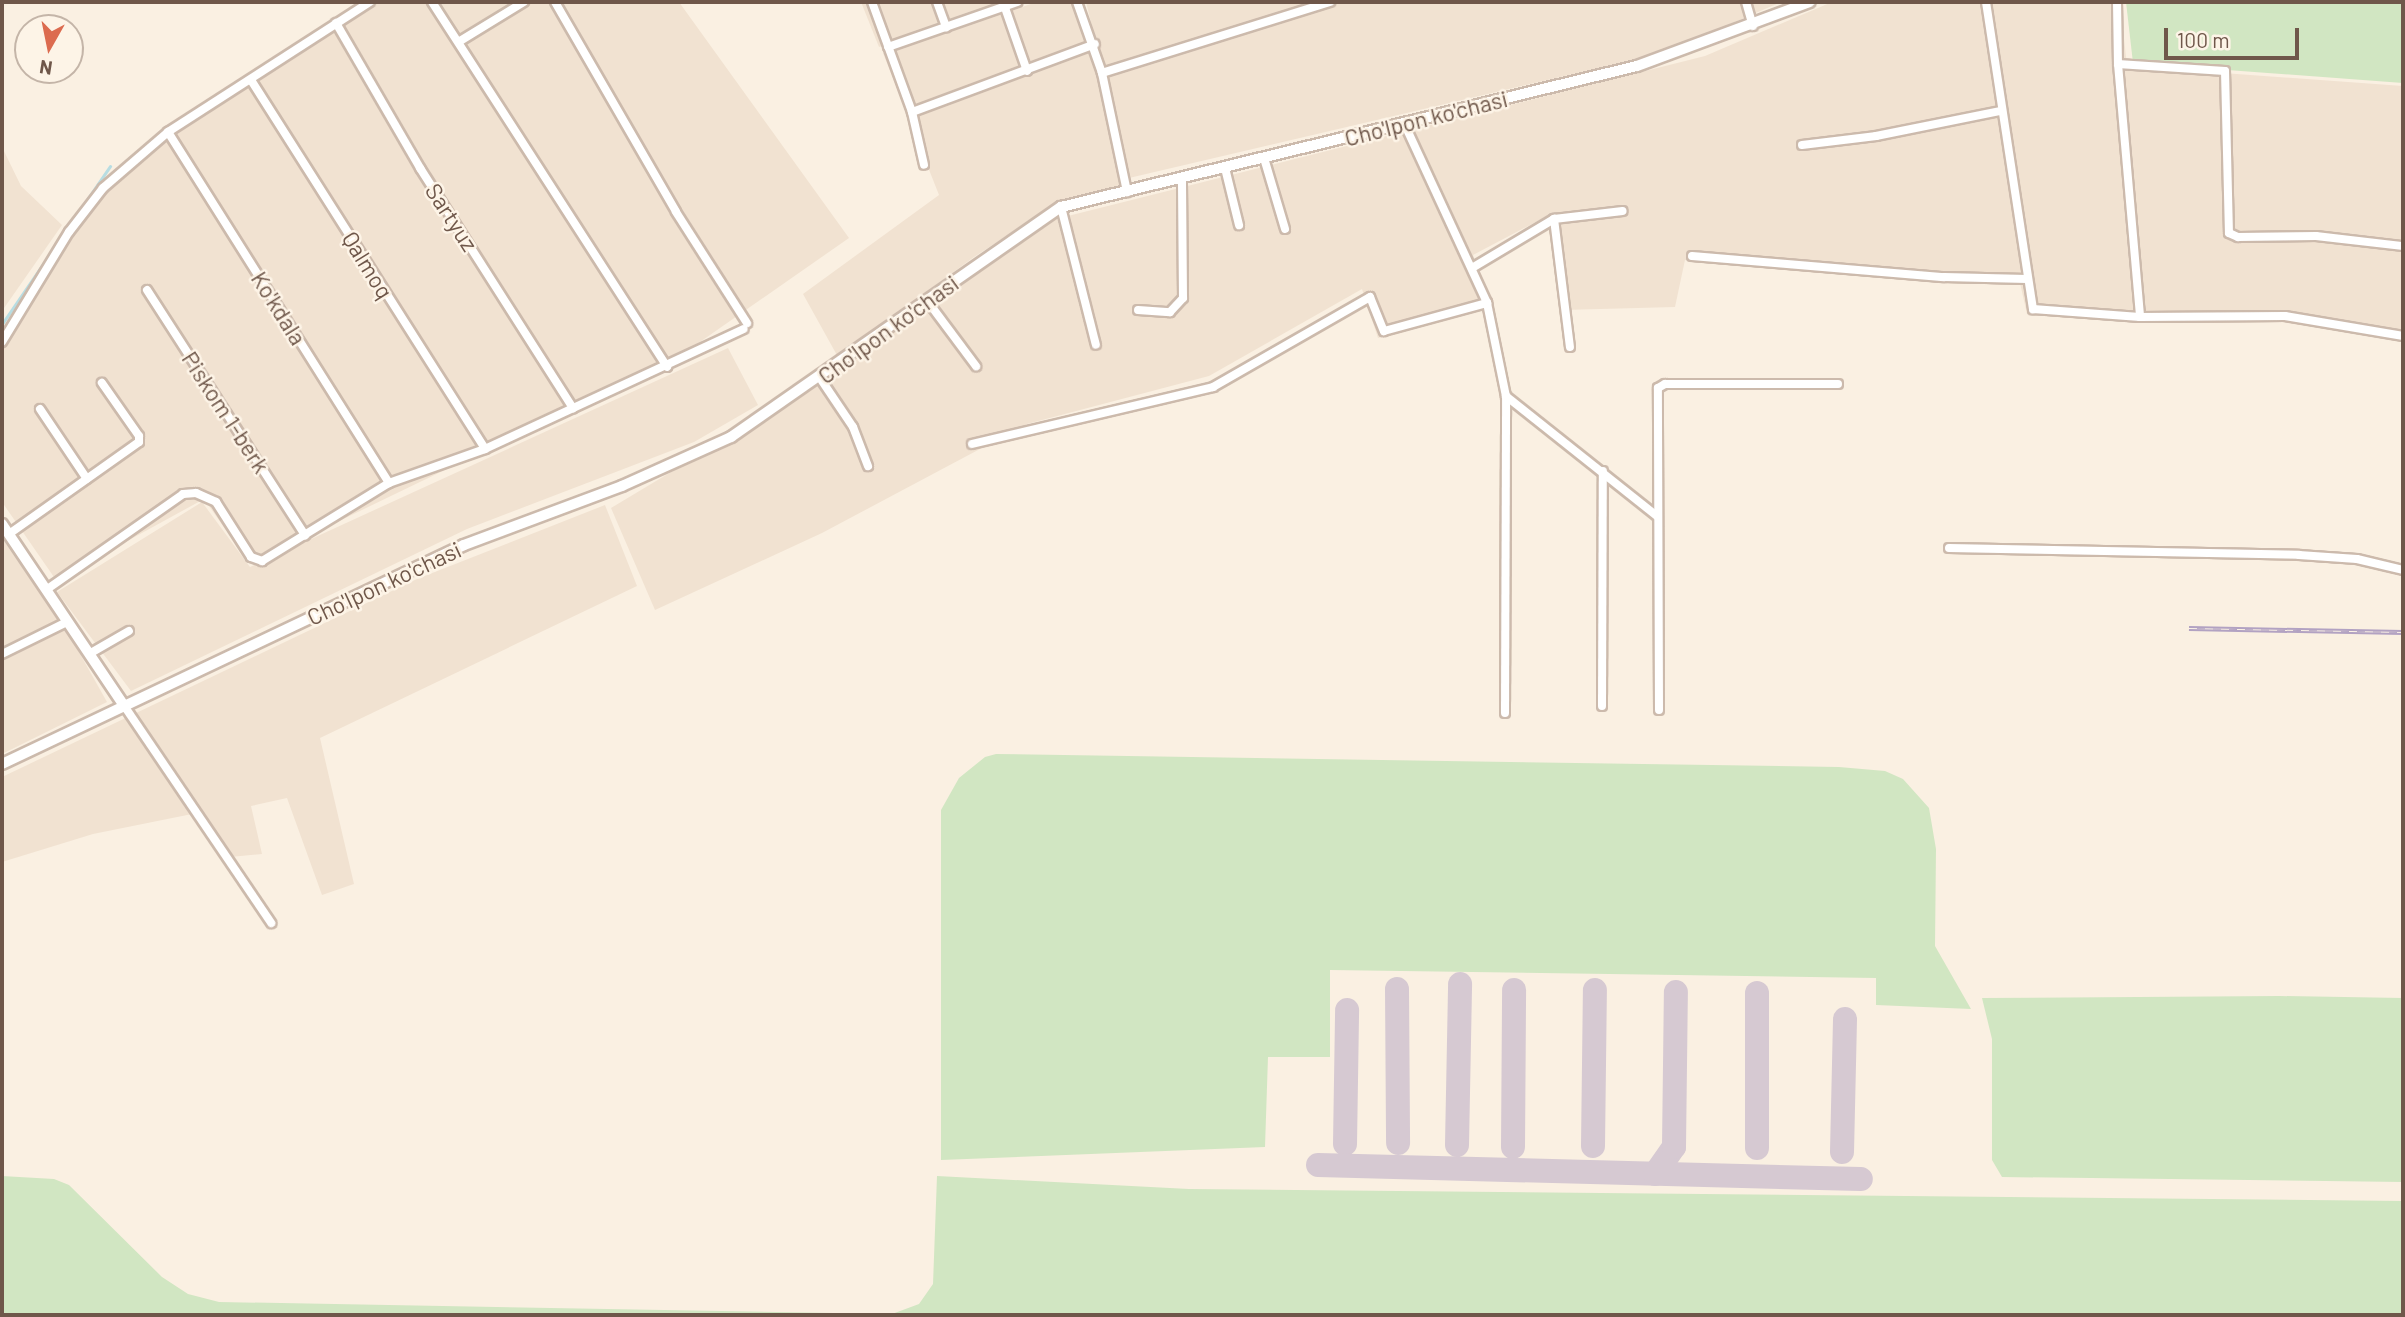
<!DOCTYPE html>
<html>
<head>
<meta charset="utf-8">
<style>
  body { margin:0 }
  #map { position:relative; width:2405px; height:1317px; overflow:hidden; background:#faf0e2; font-family:Barlow,sans-serif }
  div>[style] { position:absolute }
  .residential>* { inset:0; background:#f1e2d1 }
  .green>* { inset:0; background:#d1e6c2 }
  .stream>* { height:2.5px; margin:-1.25px; padding:0 1.25px; transform-origin:1.25px; border-radius:1.25px; background:#b8dde2 }
  .taxiway>* { height:24px; margin:-12px; padding:0 12px; transform-origin:12px; border-radius:12px; background:#d6c9d2 }
  .roads { filter:drop-shadow(2px 0 #ccbaac) drop-shadow(-2px 0 #ccbaac) drop-shadow(0 2px #ccbaac) drop-shadow(0 -2px #ccbaac) }
  .street>* { height:8px; margin:-4px; padding:0 4px; transform-origin:4px; border-radius:4px; background:#fff }
  .secondary>* { height:10px; margin:-5px; padding:0 5px; transform-origin:5px; border-radius:5px; background:#fff }
  .rail>* { height:5px; margin-top:-2.5px; transform-origin:0; background:repeating-linear-gradient(90deg,#fdf4e7 0 8px,#b2a2c2 0 16px); box-sizing:border-box; border-block:2px solid #b2a2c2 }
  span { translate:-50% -50%; white-space:nowrap; text-align:center; line-height:1.15; -webkit-text-stroke:5px #fdf4e7; paint-order:stroke }
  .street-label { font-size:23px; color:#6f574a }
  .frame { position:absolute; inset:0; border:4px solid #6f574a; pointer-events:none }
  .north { position:absolute; left:14px; top:14px; width:70px; height:70px; box-sizing:border-box; background:#fdf4e7; border:2px solid #c4b5a8; border-radius:50%; rotate:189deg; font-size:19px; font-weight:700; line-height:28px; text-align:center; color:#6f574a }
  .north::after { content:''; display:block; margin:auto; width:24px; height:32px; background:#dc6b4f; clip-path:polygon(50% 0,100% 100%,50% 72%,0 100%) }
  .scale { position:absolute; left:2164px; top:28px; width:135px; height:32px; box-sizing:border-box; border:4px solid #6f574a; border-top:0; padding-left:9px; font-size:21px; line-height:24px; white-space:nowrap; color:#6f574a; -webkit-text-stroke:5px #fdf4e7; paint-order:stroke }
</style>
</head>
<body>
<div id="map">
  <div class="residential">
    <div style="clip-path:polygon(376px 2px,679px 2px,849px 238px,677px 358px,250px 564px,204px 499px,56px 580px,2px 502px,2px 339px,101px 180px)"></div>
    <div style="clip-path:polygon(861px 2px,1005px 2px,879px 47px)"></div>
    <div style="clip-path:polygon(1037px 2px,1071px 2px,1092px 50px,1122px 189px,1057px 203px,974px 257px,838px 357px,803px 294px,939px 195px,883px 53px)"></div>
    <div style="clip-path:polygon(1086px 2px,1781px 2px,1663px 53px,1129px 178px)"></div>
    <div style="clip-path:polygon(1832px 2px,2120px 2px,2127px 66px,2403px 86px,2403px 339px,2297px 320px,2027px 314px,2020px 283px,1685px 260px,1675px 307px,1563px 310px,1549px 215px,1473px 255px,1493px 304px,1378px 338px,1362px 289px,1209px 376px,1027px 424px,822px 533px,655px 610px,611px 508px,816px 385px,1052px 220px,1705px 56px)"></div>
    <div style="clip-path:polygon(2px 147px,21px 186px,62px 225px,2px 311px)"></div>
    <div style="clip-path:polygon(728px 348px,758px 405px,694px 442px,467px 529px,131px 691px,57px 592px,202px 502px,250px 567px)"></div>
    <div style="clip-path:polygon(605px 505px,637px 586px,320px 738px,354px 884px,322px 895px,287px 798px,251px 806px,262px 854px,230px 857px,202px 812px,93px 834px,2px 862px,2px 777px,417px 579px)"></div>
    <div style="clip-path:polygon(2px 538px,71px 638px,107px 702px,2px 754px)"></div>
  </div>
  <div class="green">
    <div style="clip-path:polygon(2126px 2px,2403px 2px,2403px 83px,2133px 63px)"></div>
    <div style="clip-path:polygon(996px 754px,1839px 767px,1885px 771px,1903px 779px,1929px 808px,1936px 849px,1935px 946px,1971px 1009px,1876px 1005px,1876px 978px,1330px 970px,1330px 1057px,1268px 1057px,1265px 1147px,941px 1160px,941px 810px,959px 778px,985px 757px)"></div>
    <div style="clip-path:polygon(2280px 996px,2403px 998px,2403px 1182px,2002px 1177px,1992px 1160px,1992px 1039px,1982px 998px)"></div>
    <div style="clip-path:polygon(2px 1176px,54px 1179px,69px 1185px,162px 1277px,188px 1294px,219px 1302px,892px 1314px,919px 1304px,933px 1284px,937px 1176px,1189px 1189px,2403px 1201px,2403px 1315px,2px 1315px)"></div>
  </div>
  <div class="stream">
    <div style="left:2px;top:324px;width:191px;rotate:-55.6deg"></div>
  </div>
  <div class="taxiway">
    <div style="left:1397px;top:989px;width:154px;rotate:89.6deg"></div>
    <div style="left:1345px;top:1144px;width:134px;rotate:-89.1deg"></div>
    <div style="left:1457px;top:1145px;width:161px;rotate:-88.9deg"></div>
    <div style="left:1593px;top:1146px;width:156px;rotate:-89.3deg"></div>
    <div style="left:1513px;top:1147px;width:157px;rotate:-89.6deg"></div>
    <div style="left:1757px;top:1148px;width:155px;rotate:-90deg"></div>
    <div style="left:1842px;top:1152px;width:133px;rotate:-88.7deg"></div>
    <div style="left:1318px;top:1165px;width:543px;rotate:1.48deg"></div>
    <div style="left:1655px;top:1174px;width:33px;rotate:-55deg"></div>
    <div style="left:1674px;top:1147px;width:155px;rotate:-89.3deg"></div>
  </div>
  <div class="roads">
    <div class="street">
      <div style="left:432px;top:2px;width:434px;rotate:57.2deg"></div>
      <div style="left:555px;top:2px;width:242px;rotate:60deg"></div>
      <div style="left:676px;top:212px;width:132px;rotate:57.4deg"></div>
      <div style="left:872px;top:2px;width:117px;rotate:70deg"></div>
      <div style="left:912px;top:112px;width:54px;rotate:77.2deg"></div>
      <div style="left:937px;top:2px;width:27px;rotate:70deg"></div>
      <div style="left:1003px;top:2px;width:73px;rotate:70.8deg"></div>
      <div style="left:1077px;top:2px;width:75px;rotate:70.6deg"></div>
      <div style="left:1102px;top:73px;width:122px;rotate:78.1deg"></div>
      <div style="left:1746px;top:2px;width:25px;rotate:74deg"></div>
      <div style="left:1986px;top:2px;width:311px;rotate:81.3deg"></div>
      <div style="left:2033px;top:309px;width:107px;rotate:4.3deg"></div>
      <div style="left:2140px;top:317px;width:145px;rotate:-0.4deg"></div>
      <div style="left:2285px;top:316px;width:120px;rotate:9.6deg"></div>
      <div style="left:2117px;top:2px;width:62px;rotate:89.1deg"></div>
      <div style="left:2118px;top:64px;width:254px;rotate:85deg"></div>
      <div style="left:336px;top:23px;width:168px;rotate:59.9deg"></div>
      <div style="left:420px;top:168px;width:285px;rotate:57.5deg"></div>
      <div style="left:460px;top:41px;width:75px;rotate:-31.4deg"></div>
      <div style="left:888px;top:47px;width:137px;rotate:-19.2deg"></div>
      <div style="left:2118px;top:64px;width:107px;rotate:3.7deg"></div>
      <div style="left:2225px;top:71px;width:162px;rotate:88.6deg"></div>
      <div style="left:2229px;top:233px;width:10px;rotate:24deg"></div>
      <div style="left:2238px;top:237px;width:78px;rotate:-0.7deg"></div>
      <div style="left:2316px;top:236px;width:88px;rotate:6.6deg"></div>
      <div style="left:1102px;top:73px;width:239px;rotate:-17.3deg"></div>
      <div style="left:251px;top:80px;width:437px;rotate:57.6deg"></div>
      <div style="left:912px;top:112px;width:195px;rotate:-20.4deg"></div>
      <div style="left:1404px;top:123px;width:198px;rotate:65.2deg"></div>
      <div style="left:1487px;top:303px;width:95px;rotate:78.5deg"></div>
      <div style="left:1506px;top:396px;width:193px;rotate:38.5deg"></div>
      <div style="left:168px;top:132px;width:415px;rotate:57.8deg"></div>
      <div style="left:1802px;top:145px;width:75px;rotate:-6.9deg"></div>
      <div style="left:1876px;top:136px;width:126px;rotate:-11.4deg"></div>
      <div style="left:1264px;top:158px;width:74px;rotate:73.5deg"></div>
      <div style="left:1225px;top:168px;width:59px;rotate:76.2deg"></div>
      <div style="left:1061px;top:207px;width:142px;rotate:75.8deg"></div>
      <div style="left:1554px;top:219px;width:129px;rotate:82.9deg"></div>
      <div style="left:1692px;top:256px;width:253px;rotate:4.8deg"></div>
      <div style="left:1944px;top:277px;width:83px;rotate:1.4deg"></div>
      <div style="left:1472px;top:268px;width:96px;rotate:-30.9deg"></div>
      <div style="left:1554px;top:219px;width:69px;rotate:-6.6deg"></div>
      <div style="left:147px;top:290px;width:292px;rotate:57.2deg"></div>
      <div style="left:929px;top:303px;width:79px;rotate:53.3deg"></div>
      <div style="left:1138px;top:310px;width:32px;rotate:4deg"></div>
      <div style="left:1170px;top:312px;width:19px;rotate:-47deg"></div>
      <div style="left:1183px;top:298px;width:120px;rotate:-90.5deg"></div>
      <div style="left:2px;top:342px;width:129px;rotate:-58.7deg"></div>
      <div style="left:69px;top:232px;width:56px;rotate:-52.3deg"></div>
      <div style="left:103px;top:188px;width:86px;rotate:-40.7deg"></div>
      <div style="left:168px;top:132px;width:240px;rotate:-32.8deg"></div>
      <div style="left:820px;top:378px;width:59px;rotate:56deg"></div>
      <div style="left:853px;top:427px;width:42px;rotate:69deg"></div>
      <div style="left:40px;top:409px;width:84px;rotate:56.1deg"></div>
      <div style="left:972px;top:444px;width:248px;rotate:-13.3deg"></div>
      <div style="left:1213px;top:387px;width:181px;rotate:-29.8deg"></div>
      <div style="left:1370px;top:297px;width:37px;rotate:68deg"></div>
      <div style="left:1384px;top:331px;width:107px;rotate:-15.2deg"></div>
      <div style="left:9px;top:534px;width:159px;rotate:-35.3deg"></div>
      <div style="left:139px;top:442px;width:6px;rotate:-90deg"></div>
      <div style="left:139px;top:436px;width:65px;rotate:-124.9deg"></div>
      <div style="left:1949px;top:548px;width:350px;rotate:1.1deg"></div>
      <div style="left:2299px;top:555px;width:58px;rotate:3.9deg"></div>
      <div style="left:2357px;top:559px;width:47px;rotate:13.4deg"></div>
      <div style="left:46px;top:590px;width:167px;rotate:-35deg"></div>
      <div style="left:183px;top:494px;width:13px;rotate:-4deg"></div>
      <div style="left:196px;top:493px;width:22px;rotate:24deg"></div>
      <div style="left:216px;top:502px;width:65px;rotate:57.5deg"></div>
      <div style="left:251px;top:557px;width:12px;rotate:20deg"></div>
      <div style="left:262px;top:561px;width:149px;rotate:-31.6deg"></div>
      <div style="left:389px;top:483px;width:102px;rotate:-19.5deg"></div>
      <div style="left:485px;top:449px;width:285px;rotate:-24.9deg"></div>
      <div style="left:2px;top:654px;width:72px;rotate:-26.2deg"></div>
      <div style="left:89px;top:654px;width:46px;rotate:-29.9deg"></div>
      <div style="left:1602px;top:706px;width:235px;rotate:-89.8deg"></div>
      <div style="left:125px;top:707px;width:261px;rotate:55.9deg"></div>
      <div style="left:1659px;top:710px;width:322px;rotate:-90.2deg"></div>
      <div style="left:1658px;top:388px;width:8px;rotate:-30deg"></div>
      <div style="left:1665px;top:384px;width:173px"></div>
      <div style="left:1505px;top:713px;width:317px;rotate:-89.8deg"></div>
    </div>
    <div class="secondary">
      <div style="left:2px;top:524px;width:220px;rotate:56.1deg"></div>
      <div style="left:2px;top:764px;width:511px;rotate:-25.36deg"></div>
      <div style="left:464px;top:545px;width:169px;rotate:-20.5deg"></div>
      <div style="left:622px;top:486px;width:120px;rotate:-24.2deg"></div>
      <div style="left:731px;top:437px;width:402px;rotate:-34.9deg"></div>
      <div style="left:1061px;top:207px;width:593px;rotate:-13.76deg"></div>
      <div style="left:1637px;top:66px;width:184px;rotate:-20.3deg"></div>
    </div>
  </div>
  <div class="rail">
    <div style="left:2189px;top:628px;width:214px;rotate:1.1deg"></div>
  </div>
  <div class="street-label">
    <span style="left:1426px;top:118px;rotate:-14deg">Cho'lpon ko'chasi</span>
    <span style="left:452px;top:217px;rotate:57deg">Sartyuz</span>
    <span style="left:368px;top:265px;rotate:58deg">Qalmoq</span>
    <span style="left:279px;top:308px;rotate:58deg">Ko'kdala</span>
    <span style="left:888px;top:329px;rotate:-36deg">Cho'lpon ko'chasi</span>
    <span style="left:226px;top:412px;rotate:57deg">Piskom 1-berk</span>
    <span style="left:384px;top:583px;rotate:-25deg">Cho'lpon ko'chasi</span>
  </div>
  <div class="frame"></div>
  <div class="north">N</div>
  <div class="scale">100 m</div>
</div>
</body>
</html>
